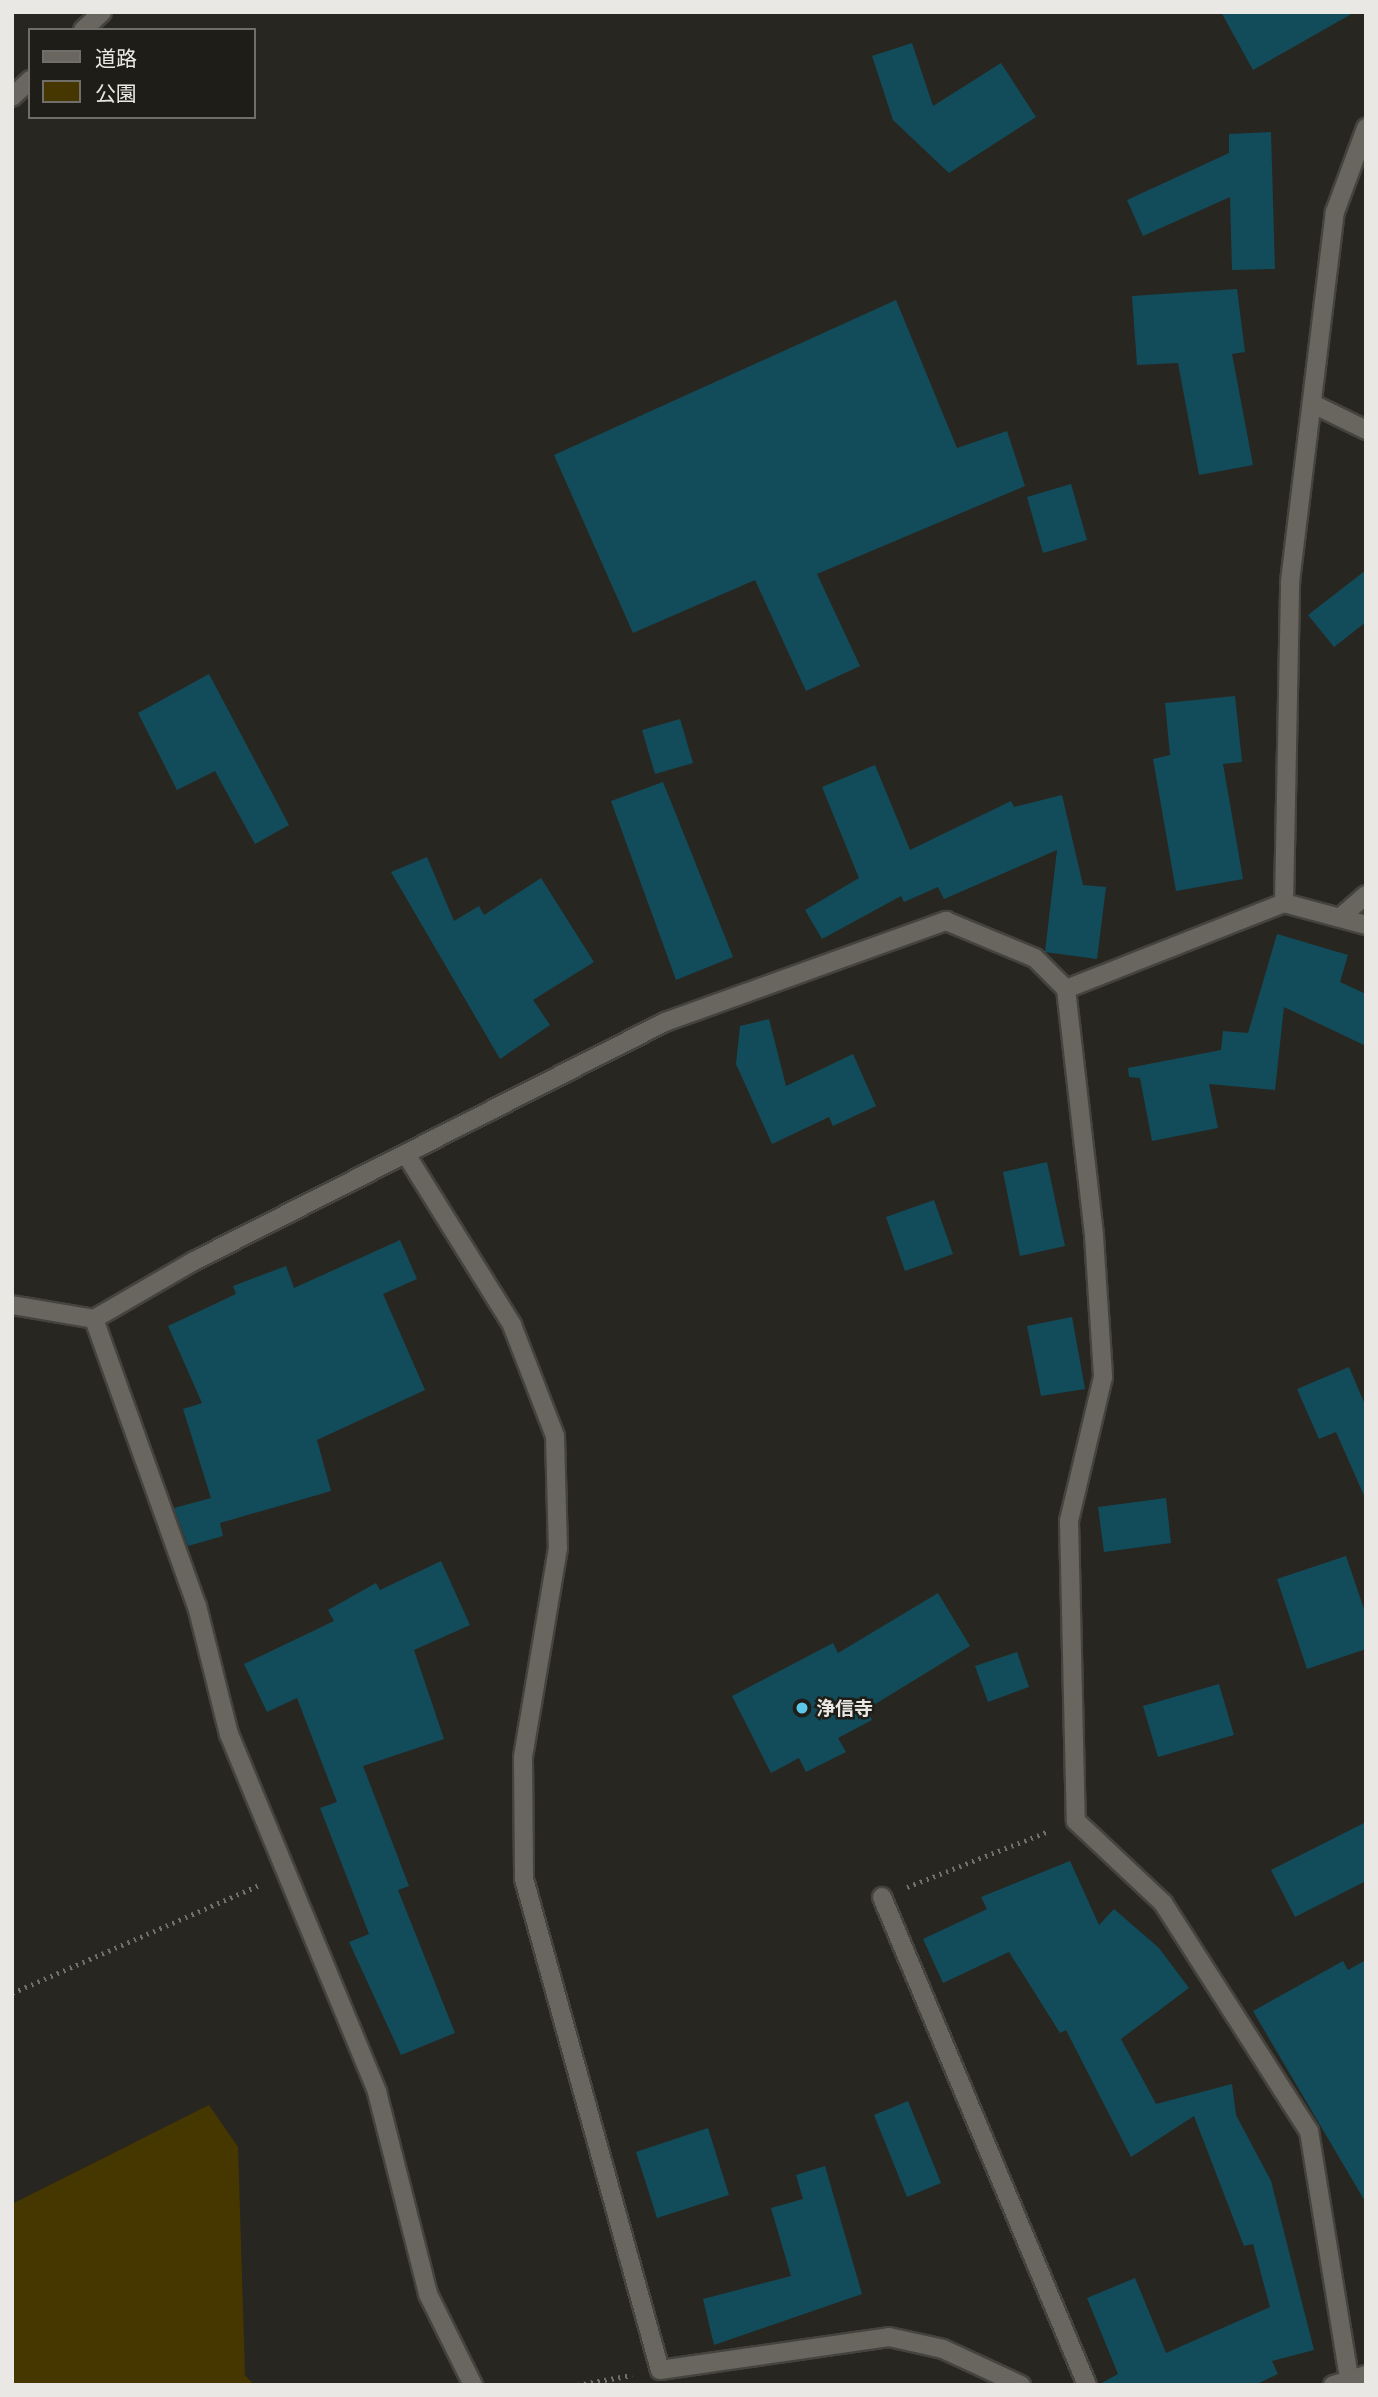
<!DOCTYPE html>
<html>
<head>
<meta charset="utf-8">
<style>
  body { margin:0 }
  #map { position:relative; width:1378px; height:2397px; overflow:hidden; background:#282620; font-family:Literata,"Noto Sans JP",serif }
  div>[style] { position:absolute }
  .green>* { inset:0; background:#463700 }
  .building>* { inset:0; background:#124c5b }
  .path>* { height:4.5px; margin-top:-2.25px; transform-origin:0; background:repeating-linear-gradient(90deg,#72706b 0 2px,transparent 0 7px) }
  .roads { filter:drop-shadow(2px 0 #45433e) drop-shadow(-2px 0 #45433e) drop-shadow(0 2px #45433e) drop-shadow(0 -2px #45433e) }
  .street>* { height:18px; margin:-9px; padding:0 9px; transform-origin:9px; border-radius:9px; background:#68665f }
  .secondary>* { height:18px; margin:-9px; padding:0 9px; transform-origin:9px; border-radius:9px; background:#68665f }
  .dots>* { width:19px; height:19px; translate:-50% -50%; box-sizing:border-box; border:4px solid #1f1d17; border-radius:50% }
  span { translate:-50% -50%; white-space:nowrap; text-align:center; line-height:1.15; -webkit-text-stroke:5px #1f1d17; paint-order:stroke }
  .poi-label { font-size:19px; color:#e9e8e4; font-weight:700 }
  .left { translate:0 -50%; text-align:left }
  .frame { position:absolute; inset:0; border:14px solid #e9e8e4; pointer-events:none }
  .legend { position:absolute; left:28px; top:28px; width:228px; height:91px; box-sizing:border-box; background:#1f1d17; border:2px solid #706e69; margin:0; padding:9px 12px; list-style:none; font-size:21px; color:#e9e8e4 }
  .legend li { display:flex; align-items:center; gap:14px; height:35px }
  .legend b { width:35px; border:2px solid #706e69 }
</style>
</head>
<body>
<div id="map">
  <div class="green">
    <div style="clip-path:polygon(209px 2105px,238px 2147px,245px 2375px,254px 2385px,12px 2385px,12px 2204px)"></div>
  </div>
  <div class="building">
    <div style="clip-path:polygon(1221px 12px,1355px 12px,1253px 70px)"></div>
    <div style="clip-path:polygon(912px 43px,933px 106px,1001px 63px,1036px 117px,949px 173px,893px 120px,872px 56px)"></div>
    <div style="clip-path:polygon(1271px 132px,1275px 269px,1232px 270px,1230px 197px,1143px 236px,1127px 200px,1229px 153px,1229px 134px)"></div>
    <div style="clip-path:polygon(1237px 289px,1245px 352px,1232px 354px,1253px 465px,1199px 475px,1178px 363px,1137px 365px,1132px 296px)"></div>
    <div style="clip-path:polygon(896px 300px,957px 448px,1007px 431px,1025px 486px,817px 574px,860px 666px,806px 691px,755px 580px,633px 633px,554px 455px)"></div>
    <div style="clip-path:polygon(1071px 484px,1087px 540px,1043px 553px,1027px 497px)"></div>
    <div style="clip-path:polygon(1366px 570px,1366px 622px,1334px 647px,1308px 615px)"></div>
    <div style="clip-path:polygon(209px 674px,289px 825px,255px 844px,215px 771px,177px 790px,138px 713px)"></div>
    <div style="clip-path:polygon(1235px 696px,1242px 762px,1223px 764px,1243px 879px,1176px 891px,1153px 759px,1170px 755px,1165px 703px)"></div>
    <div style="clip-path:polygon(680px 719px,693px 763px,655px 774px,642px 730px)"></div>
    <div style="clip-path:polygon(875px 765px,910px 850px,1011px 801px,1014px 807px,1062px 795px,1083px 885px,1106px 887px,1097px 959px,1045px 952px,1057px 850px,944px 899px,938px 887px,904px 902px,901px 896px,822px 939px,805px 910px,859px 878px,822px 787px)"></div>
    <div style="clip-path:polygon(663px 782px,733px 957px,676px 980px,611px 801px)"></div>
    <div style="clip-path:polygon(427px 857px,454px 921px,479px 906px,484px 915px,541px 878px,594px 962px,533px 1000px,550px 1025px,500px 1059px,391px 872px)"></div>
    <div style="clip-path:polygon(1277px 934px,1348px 955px,1340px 982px,1366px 994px,1366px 1046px,1284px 1007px,1275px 1090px,1209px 1084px,1218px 1128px,1152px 1141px,1140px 1078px,1129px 1077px,1128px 1068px,1221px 1050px,1223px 1031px,1248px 1033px)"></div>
    <div style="clip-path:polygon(769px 1019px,786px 1086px,853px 1054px,876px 1106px,833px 1126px,829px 1117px,772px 1144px,736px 1064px,740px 1026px)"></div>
    <div style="clip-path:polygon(1047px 1162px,1065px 1246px,1020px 1256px,1003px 1172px)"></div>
    <div style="clip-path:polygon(934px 1200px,953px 1254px,905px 1271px,886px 1217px)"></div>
    <div style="clip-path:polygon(400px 1240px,417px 1279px,383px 1294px,425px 1390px,317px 1440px,331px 1491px,220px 1523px,223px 1536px,188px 1546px,174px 1508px,211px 1498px,183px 1409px,202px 1403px,168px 1326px,236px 1294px,233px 1286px,286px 1266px,294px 1288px)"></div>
    <div style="clip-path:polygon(1072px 1317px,1085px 1389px,1041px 1396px,1027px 1326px)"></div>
    <div style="clip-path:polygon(1349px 1367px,1366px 1407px,1366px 1500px,1336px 1432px,1319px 1439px,1297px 1389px)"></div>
    <div style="clip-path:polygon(1166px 1498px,1171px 1543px,1104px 1552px,1098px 1507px)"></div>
    <div style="clip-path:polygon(1346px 1556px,1366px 1615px,1366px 1649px,1307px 1669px,1277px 1579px)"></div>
    <div style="clip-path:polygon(441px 1561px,470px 1625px,414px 1650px,444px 1739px,363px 1766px,409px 1886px,398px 1890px,455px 2033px,401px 2055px,349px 1942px,369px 1934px,320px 1808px,337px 1802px,297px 1698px,267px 1712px,244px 1664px,334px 1621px,328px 1610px,376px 1583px,380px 1590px)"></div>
    <div style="clip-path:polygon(938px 1593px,970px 1646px,867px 1709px,872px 1720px,838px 1738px,846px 1752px,806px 1772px,799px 1758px,771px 1773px,732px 1696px,833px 1643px,838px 1653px)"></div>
    <div style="clip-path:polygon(1017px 1652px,1029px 1687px,988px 1702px,975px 1666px)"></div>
    <div style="clip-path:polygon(1219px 1684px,1234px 1735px,1158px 1757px,1143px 1706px)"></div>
    <div style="clip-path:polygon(1366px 1822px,1366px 1881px,1295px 1917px,1271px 1870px)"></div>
    <div style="clip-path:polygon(1070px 1861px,1099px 1925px,1114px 1909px,1159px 1948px,1189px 1988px,1121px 2039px,1156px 2104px,1232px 2084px,1236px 2115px,1271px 2181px,1314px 2350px,1272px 2361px,1278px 2374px,1255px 2385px,1098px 2385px,1118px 2374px,1087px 2298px,1135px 2278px,1166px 2353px,1270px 2307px,1253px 2244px,1244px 2246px,1194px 2116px,1131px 2157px,1066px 2030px,1060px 2033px,1009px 1952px,943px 1983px,923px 1939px,987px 1909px,981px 1897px)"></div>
    <div style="clip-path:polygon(1366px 1960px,1366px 2203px,1253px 2011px,1343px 1961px,1348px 1970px)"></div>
    <div style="clip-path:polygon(908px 2101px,941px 2183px,907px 2197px,874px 2115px)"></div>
    <div style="clip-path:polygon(708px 2128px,729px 2195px,657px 2218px,636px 2152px)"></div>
    <div style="clip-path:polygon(825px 2166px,862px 2294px,714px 2345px,703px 2299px,791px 2276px,771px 2208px,803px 2199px,796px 2175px)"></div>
  </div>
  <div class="path">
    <div style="left:907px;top:1887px;width:153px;rotate:-21.5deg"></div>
    <div style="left:12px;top:1993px;width:270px;rotate:-23.6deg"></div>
    <div style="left:577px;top:2385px;width:56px;rotate:-10.3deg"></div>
  </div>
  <div class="roads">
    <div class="street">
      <div style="left:1315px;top:405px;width:57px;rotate:26.1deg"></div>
      <div style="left:1284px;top:903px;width:321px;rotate:-88.9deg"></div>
      <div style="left:1290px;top:582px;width:373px;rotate:-83.1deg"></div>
      <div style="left:1335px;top:212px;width:90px;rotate:-69.7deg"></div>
      <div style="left:1343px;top:915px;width:30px;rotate:-41deg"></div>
      <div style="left:1066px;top:989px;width:234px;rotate:-21.5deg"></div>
      <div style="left:1284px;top:903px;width:85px;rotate:15deg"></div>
      <div style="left:407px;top:1156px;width:199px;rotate:58.1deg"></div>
      <div style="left:512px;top:1325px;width:119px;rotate:68.8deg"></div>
      <div style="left:555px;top:1436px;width:112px;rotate:88.5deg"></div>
      <div style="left:558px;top:1548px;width:213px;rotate:99.5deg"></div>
      <div style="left:523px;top:1758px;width:121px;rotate:89.5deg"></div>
      <div style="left:524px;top:1879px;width:509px;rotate:74.52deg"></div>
      <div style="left:660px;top:2370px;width:231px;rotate:-8.2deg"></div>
      <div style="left:889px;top:2337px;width:55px;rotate:12.5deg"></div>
      <div style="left:943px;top:2349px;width:86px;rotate:24.8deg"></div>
      <div style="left:12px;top:1305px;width:83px;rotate:9.7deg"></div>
      <div style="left:94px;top:1319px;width:116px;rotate:-30.1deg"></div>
      <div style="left:194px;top:1261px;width:528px;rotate:-26.9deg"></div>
      <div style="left:665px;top:1022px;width:299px;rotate:-19.8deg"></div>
      <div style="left:946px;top:921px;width:96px;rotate:22.6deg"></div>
      <div style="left:1035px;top:958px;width:44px;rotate:45deg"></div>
      <div style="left:1066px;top:989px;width:249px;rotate:83.5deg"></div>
      <div style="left:1094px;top:1236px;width:141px;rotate:86.3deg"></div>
      <div style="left:1103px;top:1377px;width:148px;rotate:103.3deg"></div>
      <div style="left:1069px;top:1521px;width:300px;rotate:88.7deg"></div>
      <div style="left:1076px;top:1821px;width:120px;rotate:43.3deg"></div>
      <div style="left:1163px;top:1903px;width:271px;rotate:57.4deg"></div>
      <div style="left:1309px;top:2131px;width:251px;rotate:80.8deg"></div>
      <div style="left:94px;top:1319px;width:305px;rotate:70.3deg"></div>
      <div style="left:197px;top:1606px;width:132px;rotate:76deg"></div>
      <div style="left:229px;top:1734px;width:387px;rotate:67.5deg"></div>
      <div style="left:377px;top:2092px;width:208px;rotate:75.8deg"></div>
      <div style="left:428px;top:2294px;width:102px;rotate:63.7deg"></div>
      <div style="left:882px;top:1897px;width:529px;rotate:67.21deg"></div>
      <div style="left:1333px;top:2385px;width:34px;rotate:-17deg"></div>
    </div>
    <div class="secondary">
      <div style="left:83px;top:30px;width:26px;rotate:-43deg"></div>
      <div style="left:12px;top:97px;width:25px;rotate:-43deg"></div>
    </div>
  </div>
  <div class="dots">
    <div style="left:802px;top:1708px;background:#5bc8e7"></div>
  </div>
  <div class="poi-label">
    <span class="left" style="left:816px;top:1708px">浄信寺</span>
  </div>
  <div class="frame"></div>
  <ul class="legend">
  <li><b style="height:9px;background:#68665f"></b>道路</li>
  <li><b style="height:19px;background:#463700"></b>公園</li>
  </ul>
</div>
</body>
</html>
